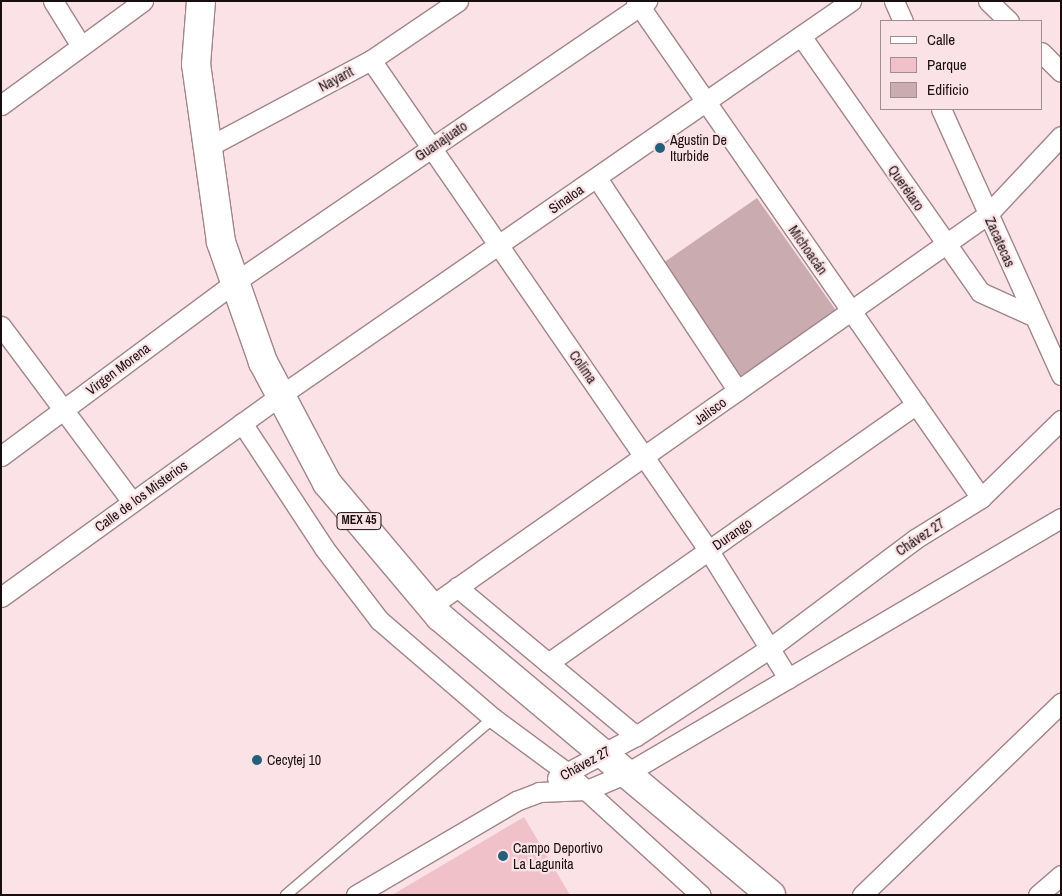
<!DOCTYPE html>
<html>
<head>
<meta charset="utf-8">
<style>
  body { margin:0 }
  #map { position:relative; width:1062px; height:896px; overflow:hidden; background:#fbe2e6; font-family:"Archivo Narrow",sans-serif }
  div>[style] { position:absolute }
  .green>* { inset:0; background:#f0c1c9 }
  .building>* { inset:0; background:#c9abb0 }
  .roads { filter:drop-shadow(1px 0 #a1858a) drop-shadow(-1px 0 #a1858a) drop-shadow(0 1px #a1858a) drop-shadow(0 -1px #a1858a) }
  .lane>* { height:10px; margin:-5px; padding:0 5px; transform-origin:5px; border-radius:5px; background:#fff }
  .street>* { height:19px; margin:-9.5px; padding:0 9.5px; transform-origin:9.5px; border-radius:9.5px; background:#fff }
  .primary>* { height:28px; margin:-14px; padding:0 14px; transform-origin:14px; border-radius:14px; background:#fff }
  .dots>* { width:14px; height:14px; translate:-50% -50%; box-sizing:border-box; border:2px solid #fbe2e6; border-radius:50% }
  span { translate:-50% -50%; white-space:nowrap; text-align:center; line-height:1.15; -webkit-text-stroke:4.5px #fbe2e6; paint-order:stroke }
  .shield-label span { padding:1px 4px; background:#fbe2e6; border:1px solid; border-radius:4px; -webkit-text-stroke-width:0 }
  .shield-label { font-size:12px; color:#180e10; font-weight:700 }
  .street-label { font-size:14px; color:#180e10 }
  .poi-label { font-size:14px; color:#180e10 }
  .left { translate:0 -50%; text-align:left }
  .frame { position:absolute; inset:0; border:2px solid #180e10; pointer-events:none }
  .legend { position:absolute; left:880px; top:20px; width:162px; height:90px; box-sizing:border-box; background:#fbe2e6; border:1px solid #a08d90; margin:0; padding:6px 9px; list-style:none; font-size:15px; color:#180e10 }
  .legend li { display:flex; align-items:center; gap:10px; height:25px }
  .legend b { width:25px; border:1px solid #a08d90 }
</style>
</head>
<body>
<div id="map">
  <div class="green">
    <div style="clip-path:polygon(524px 817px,570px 895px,392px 895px)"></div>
  </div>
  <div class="building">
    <div style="clip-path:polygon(757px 198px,837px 312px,739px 377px,663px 263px)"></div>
  </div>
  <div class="roads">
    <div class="lane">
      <div style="left:286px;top:895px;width:272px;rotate:-40.5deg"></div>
    </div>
    <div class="street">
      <div style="left:53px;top:1px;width:53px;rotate:58.1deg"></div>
      <div style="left:636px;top:1px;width:605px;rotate:55.23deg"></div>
      <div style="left:894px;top:1px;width:22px;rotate:66deg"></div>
      <div style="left:988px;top:1px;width:29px;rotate:44deg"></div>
      <div style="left:801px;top:36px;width:312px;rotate:55deg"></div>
      <div style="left:980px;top:292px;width:58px;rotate:24.4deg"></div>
      <div style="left:1041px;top:52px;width:28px;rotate:45deg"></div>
      <div style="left:371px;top:60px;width:596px;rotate:55.46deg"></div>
      <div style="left:709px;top:551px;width:150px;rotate:58.1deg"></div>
      <div style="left:1px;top:105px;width:176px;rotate:-36.2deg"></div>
      <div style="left:941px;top:109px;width:292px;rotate:65.7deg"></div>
      <div style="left:208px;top:147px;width:185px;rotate:-28.1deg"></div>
      <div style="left:371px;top:60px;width:105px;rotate:-34.1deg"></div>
      <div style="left:597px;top:178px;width:255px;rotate:56.5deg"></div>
      <div style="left:1px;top:326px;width:219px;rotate:53.3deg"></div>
      <div style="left:242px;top:423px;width:149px;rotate:56.7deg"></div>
      <div style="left:324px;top:548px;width:91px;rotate:52.6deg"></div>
      <div style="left:379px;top:620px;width:150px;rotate:40.7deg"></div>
      <div style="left:493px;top:718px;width:89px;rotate:36.4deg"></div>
      <div style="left:565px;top:771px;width:184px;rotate:42.4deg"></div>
      <div style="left:1px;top:456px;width:292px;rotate:-36.6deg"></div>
      <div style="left:235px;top:282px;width:499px;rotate:-34.3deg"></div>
      <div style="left:457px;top:587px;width:233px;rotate:39.8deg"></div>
      <div style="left:1px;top:597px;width:345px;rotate:-35.8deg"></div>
      <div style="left:281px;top:395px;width:693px;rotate:-34.65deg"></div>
      <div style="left:431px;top:606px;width:680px;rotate:-35.12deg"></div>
      <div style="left:987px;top:215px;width:108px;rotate:-46.9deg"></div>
      <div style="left:548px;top:663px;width:450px;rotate:-35.1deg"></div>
      <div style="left:557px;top:778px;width:89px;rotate:-28deg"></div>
      <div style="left:636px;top:736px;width:160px;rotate:-33.3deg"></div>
      <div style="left:770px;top:648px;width:181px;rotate:-36.9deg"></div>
      <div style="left:915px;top:539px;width:78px;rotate:-31.8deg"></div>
      <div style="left:981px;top:498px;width:112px;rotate:-44.3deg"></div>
      <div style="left:356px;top:895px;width:186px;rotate:-30.4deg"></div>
      <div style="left:516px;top:801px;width:25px;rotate:-21deg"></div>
      <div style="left:539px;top:792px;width:48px;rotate:-2.4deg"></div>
      <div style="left:587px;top:790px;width:43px;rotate:-23deg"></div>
      <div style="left:627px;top:773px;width:503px;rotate:-30.44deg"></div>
      <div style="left:862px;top:895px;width:277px;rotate:-44deg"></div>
      <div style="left:1038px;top:895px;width:30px;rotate:-41deg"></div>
    </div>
    <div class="primary">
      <div style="left:201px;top:1px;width:63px;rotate:94.5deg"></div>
      <div style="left:196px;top:64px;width:180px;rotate:82deg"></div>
      <div style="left:221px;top:242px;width:127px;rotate:70.7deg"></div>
      <div style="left:263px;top:362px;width:137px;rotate:62.1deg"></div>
      <div style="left:327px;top:483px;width:175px;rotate:49.9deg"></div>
      <div style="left:440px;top:617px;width:432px;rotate:40deg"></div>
    </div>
  </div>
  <div class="dots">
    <div style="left:660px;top:148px;background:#255e78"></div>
    <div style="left:257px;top:760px;background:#255e78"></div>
    <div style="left:503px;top:856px;background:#255e78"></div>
  </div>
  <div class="shield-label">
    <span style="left:359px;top:521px">MEX 45</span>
  </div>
  <div class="street-label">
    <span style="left:336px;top:79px;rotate:-28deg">Nayarit</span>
    <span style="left:441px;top:141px;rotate:-34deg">Guanajuato</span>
    <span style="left:906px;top:188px;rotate:55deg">Querétaro</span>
    <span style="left:566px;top:199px;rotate:-35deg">Sinaloa</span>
    <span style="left:1000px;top:242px;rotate:66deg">Zacatecas</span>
    <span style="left:808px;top:250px;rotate:55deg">Michoacán</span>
    <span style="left:583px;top:367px;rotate:55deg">Colima</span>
    <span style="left:118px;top:369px;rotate:-37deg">Virgen Morena</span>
    <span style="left:710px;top:411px;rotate:-36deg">Jalisco</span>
    <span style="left:141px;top:496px;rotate:-36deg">Calle de los Misterios</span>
    <span style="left:732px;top:534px;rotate:-35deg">Durango</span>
    <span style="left:920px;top:537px;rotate:-34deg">Chávez 27</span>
    <span style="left:585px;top:763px;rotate:-29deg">Chávez 27</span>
  </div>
  <div class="poi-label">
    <span class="left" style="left:670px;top:148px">Agustin De<br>Iturbide</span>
    <span class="left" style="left:267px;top:760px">Cecytej 10</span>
    <span class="left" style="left:513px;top:856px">Campo Deportivo<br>La Lagunita</span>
  </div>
  <div class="frame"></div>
  <ul class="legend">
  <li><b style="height:6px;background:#fff"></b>Calle</li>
  <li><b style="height:14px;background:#f0c1c9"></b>Parque</li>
  <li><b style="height:14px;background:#c9abb0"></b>Edificio</li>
  </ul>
</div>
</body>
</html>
